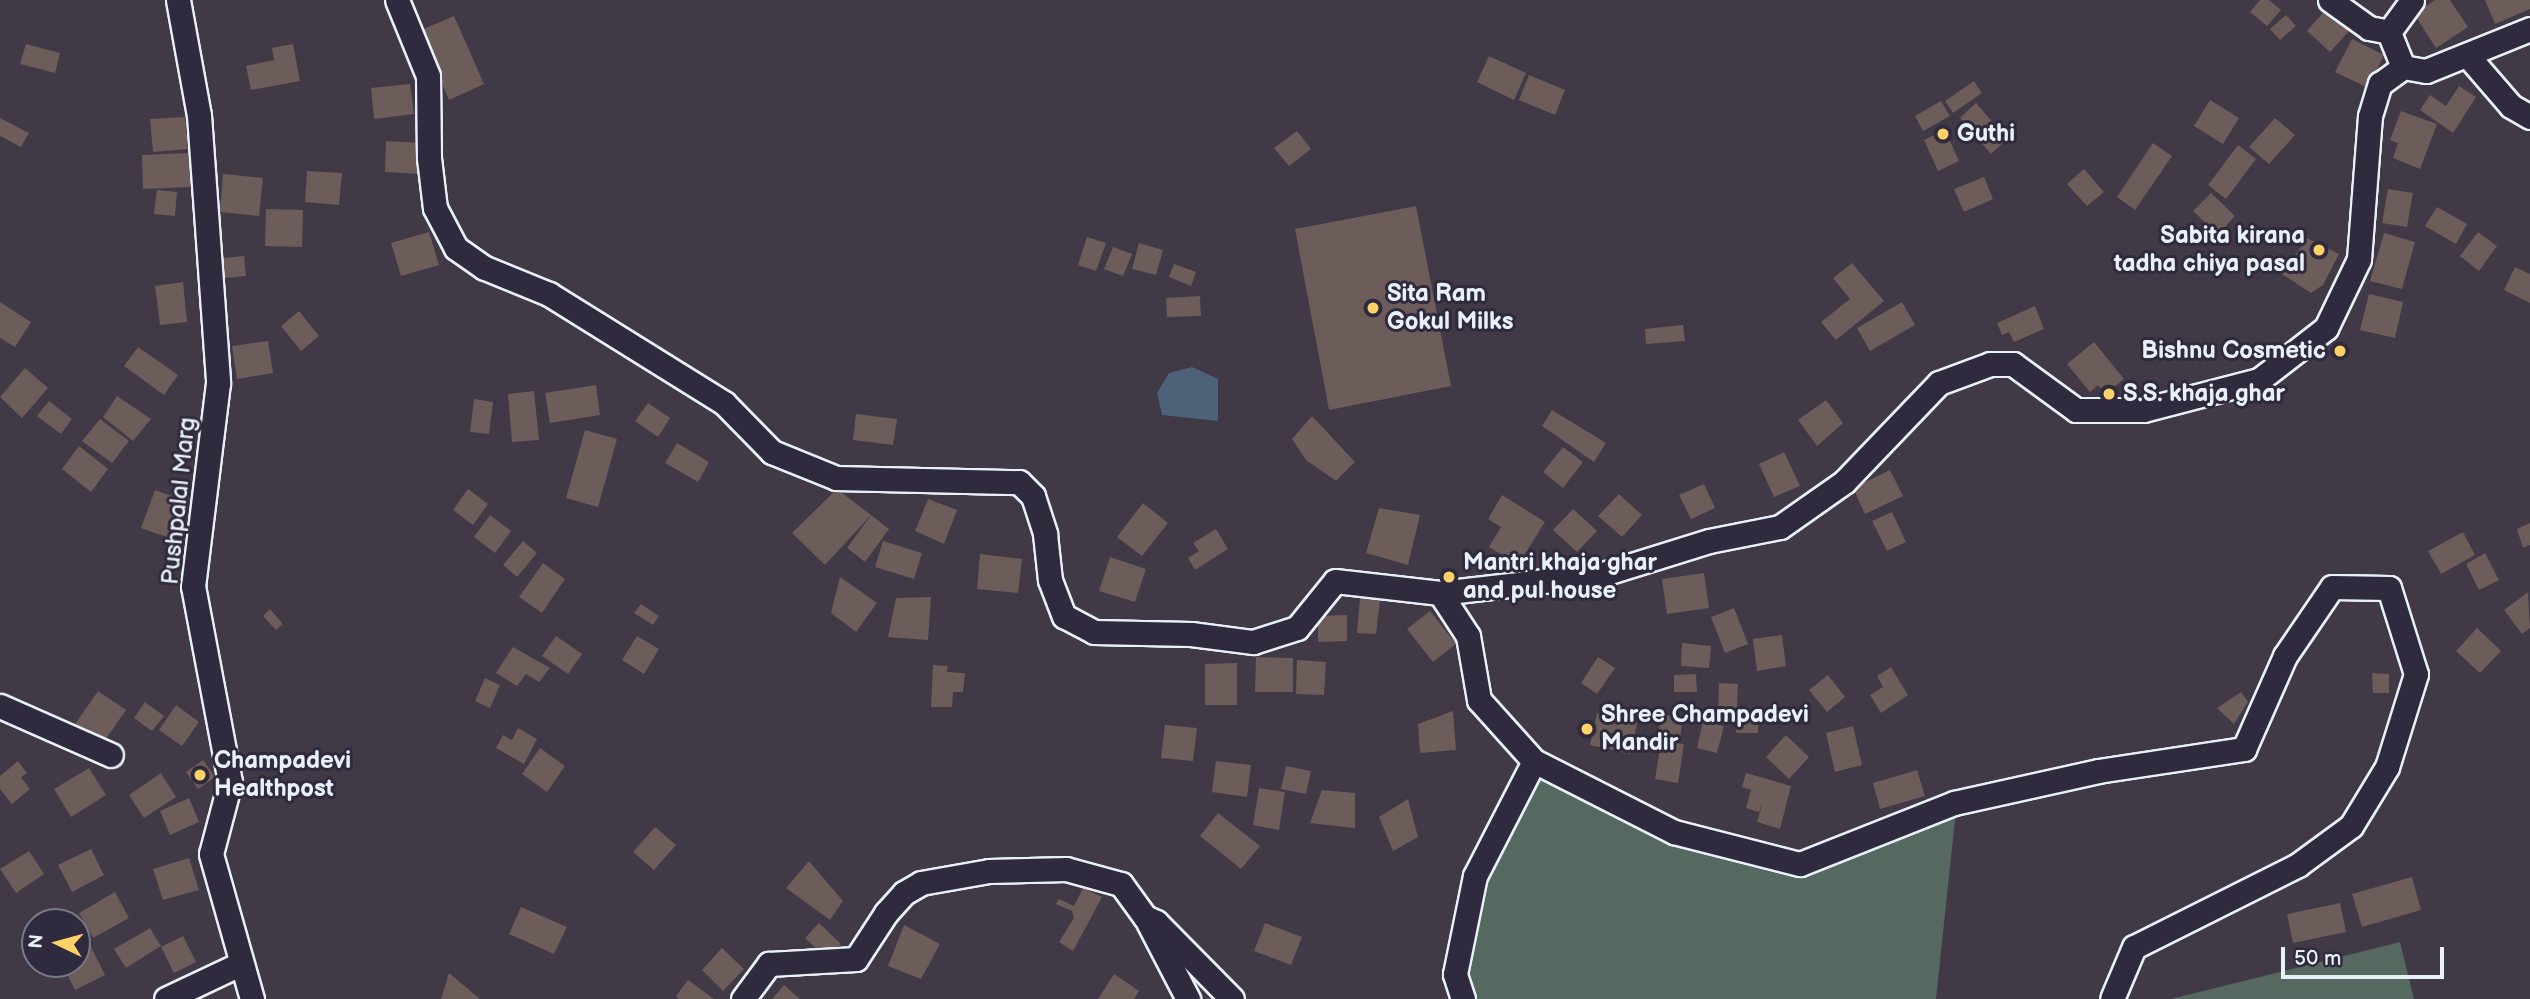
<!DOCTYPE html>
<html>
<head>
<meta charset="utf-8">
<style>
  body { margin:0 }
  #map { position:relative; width:2530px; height:999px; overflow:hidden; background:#413946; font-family:"Balsamiq Sans",sans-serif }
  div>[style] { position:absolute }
  .green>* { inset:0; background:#566961 }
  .water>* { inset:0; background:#4d6178 }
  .building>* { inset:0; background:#6c5c5a }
  .roads { filter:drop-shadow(2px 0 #e8f1f8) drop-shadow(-2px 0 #e8f1f8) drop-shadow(0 2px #e8f1f8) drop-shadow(0 -2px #e8f1f8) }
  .minor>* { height:23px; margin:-11.5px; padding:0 11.5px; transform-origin:11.5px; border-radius:11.5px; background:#2f2a3d }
  .dots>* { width:19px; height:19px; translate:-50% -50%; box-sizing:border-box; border:4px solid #2f2a3d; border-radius:50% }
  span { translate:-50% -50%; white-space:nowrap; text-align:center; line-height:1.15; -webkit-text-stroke:6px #2f2a3d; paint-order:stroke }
  .poi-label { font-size:24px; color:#e8f1f8; font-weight:700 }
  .left { translate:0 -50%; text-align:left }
  .right { translate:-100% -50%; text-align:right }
  .street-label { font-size:24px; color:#e8f1f8 }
  .north { position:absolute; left:21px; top:908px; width:70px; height:70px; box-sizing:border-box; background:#2f2a3d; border:2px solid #797a88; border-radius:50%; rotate:275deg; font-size:19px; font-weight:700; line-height:28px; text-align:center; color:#e8f1f8 }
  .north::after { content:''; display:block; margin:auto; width:24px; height:32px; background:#ffd166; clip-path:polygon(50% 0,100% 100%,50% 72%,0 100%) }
  .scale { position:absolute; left:2281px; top:947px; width:163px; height:32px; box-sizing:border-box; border:4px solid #e8f1f8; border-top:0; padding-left:9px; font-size:21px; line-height:24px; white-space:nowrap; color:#e8f1f8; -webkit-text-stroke:5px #2f2a3d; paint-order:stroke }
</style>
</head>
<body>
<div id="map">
  <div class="green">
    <div style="clip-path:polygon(1534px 761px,1795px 872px,1956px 810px,1936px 999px,1469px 999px,1464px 973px,1484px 882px)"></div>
    <div style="clip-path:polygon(2400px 942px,2414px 999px,2171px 999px)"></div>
  </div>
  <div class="water">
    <div style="clip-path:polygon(1192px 367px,1218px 379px,1218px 421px,1162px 415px,1157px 393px,1169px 373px)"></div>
  </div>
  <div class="building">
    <div style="clip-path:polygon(2260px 0,2269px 0,2281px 10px,2267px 26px,2250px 12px)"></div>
    <div style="clip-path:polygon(2435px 0,2450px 0,2468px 27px,2436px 48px,2414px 14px)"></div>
    <div style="clip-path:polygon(2485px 0,2530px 0,2530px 9px,2495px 24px)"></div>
    <div style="clip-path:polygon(2327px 8px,2351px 29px,2330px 52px,2307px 31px)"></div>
    <div style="clip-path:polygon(2286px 15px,2296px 26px,2280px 40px,2270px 29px)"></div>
    <div style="clip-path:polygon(454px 16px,484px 84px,449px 100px,419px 31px)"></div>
    <div style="clip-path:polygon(2352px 39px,2384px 55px,2368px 88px,2335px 72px)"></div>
    <div style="clip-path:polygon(26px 44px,60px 53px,55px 73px,20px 64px)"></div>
    <div style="clip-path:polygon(293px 44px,300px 81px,251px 90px,246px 66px,274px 60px,272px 48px)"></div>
    <div style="clip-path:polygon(1489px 56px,1526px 73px,1514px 100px,1477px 82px)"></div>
    <div style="clip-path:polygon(1529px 75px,1565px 90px,1555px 115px,1519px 100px)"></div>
    <div style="clip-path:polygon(1974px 81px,1982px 93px,1953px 113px,1945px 101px)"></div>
    <div style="clip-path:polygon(410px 84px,414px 114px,374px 119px,371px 88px)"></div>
    <div style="clip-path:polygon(2459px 86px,2476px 97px,2453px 133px,2420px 110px,2430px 95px,2446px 106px)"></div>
    <div style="clip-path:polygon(2210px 100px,2239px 118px,2223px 144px,2194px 126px)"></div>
    <div style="clip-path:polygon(1941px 101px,1950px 116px,1923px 131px,1915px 116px)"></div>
    <div style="clip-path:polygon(1976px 103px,2007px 139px,1991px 154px,1960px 118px)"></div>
    <div style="clip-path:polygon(2401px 111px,2437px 124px,2420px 169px,2393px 158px,2398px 143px,2390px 140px)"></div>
    <div style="clip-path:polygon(185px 117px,188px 149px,153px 152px,150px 119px)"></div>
    <div style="clip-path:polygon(0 118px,29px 133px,21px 147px,0 136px)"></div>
    <div style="clip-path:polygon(2275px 118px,2295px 135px,2269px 164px,2249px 147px)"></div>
    <div style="clip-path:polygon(1945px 130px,1959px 161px,1938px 171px,1924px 140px)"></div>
    <div style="clip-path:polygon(1297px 131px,1311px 149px,1289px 166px,1274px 148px)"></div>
    <div style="clip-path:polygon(386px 141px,422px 143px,420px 174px,385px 172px)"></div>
    <div style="clip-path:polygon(2153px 143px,2172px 156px,2135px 210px,2117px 197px)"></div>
    <div style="clip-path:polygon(2238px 145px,2256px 159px,2226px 199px,2208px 185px)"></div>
    <div style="clip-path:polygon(189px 153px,191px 187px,143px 189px,142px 155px)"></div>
    <div style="clip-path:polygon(2084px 169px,2104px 192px,2087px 206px,2067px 184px)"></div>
    <div style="clip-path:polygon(307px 171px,342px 173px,339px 205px,305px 202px)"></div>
    <div style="clip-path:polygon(223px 174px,263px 178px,259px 216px,220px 212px)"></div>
    <div style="clip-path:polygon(1984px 177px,1993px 199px,1964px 212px,1954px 189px)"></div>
    <div style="clip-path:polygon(2388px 189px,2413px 193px,2407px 227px,2382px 223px)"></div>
    <div style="clip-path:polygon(157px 190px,177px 192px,175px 216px,154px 214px)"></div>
    <div style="clip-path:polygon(2211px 193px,2235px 216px,2218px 235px,2193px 211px)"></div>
    <div style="clip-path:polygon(1416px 206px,1451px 386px,1329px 410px,1295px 229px)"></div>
    <div style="clip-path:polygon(2437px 207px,2467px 224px,2456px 244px,2425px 226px)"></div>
    <div style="clip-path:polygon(266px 209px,303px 210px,302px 247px,265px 246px)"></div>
    <div style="clip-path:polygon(429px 232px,439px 265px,401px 276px,391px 243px)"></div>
    <div style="clip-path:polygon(2478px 232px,2497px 246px,2479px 271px,2460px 256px)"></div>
    <div style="clip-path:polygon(2384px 233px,2415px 242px,2402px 289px,2370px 281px)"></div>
    <div style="clip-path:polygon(1087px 237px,1106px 243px,1096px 271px,1078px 265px)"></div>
    <div style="clip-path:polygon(2307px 238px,2339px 254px,2323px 285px,2311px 293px,2282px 274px)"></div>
    <div style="clip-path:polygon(1139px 243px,1163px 250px,1156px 275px,1132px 269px)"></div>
    <div style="clip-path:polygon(1113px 247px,1132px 254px,1123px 276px,1104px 269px)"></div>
    <div style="clip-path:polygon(244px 256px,246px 276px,215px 279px,213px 259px)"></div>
    <div style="clip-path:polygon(1852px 263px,1884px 301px,1836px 340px,1821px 322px,1850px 299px,1833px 278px)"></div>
    <div style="clip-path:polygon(1174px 264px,1196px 272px,1191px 286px,1169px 277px)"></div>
    <div style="clip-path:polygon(2515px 267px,2530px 274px,2530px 303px,2504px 290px)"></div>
    <div style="clip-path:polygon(183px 282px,187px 322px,160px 325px,155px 286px)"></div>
    <div style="clip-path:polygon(2369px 294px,2403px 302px,2395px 338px,2360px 330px)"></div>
    <div style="clip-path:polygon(1200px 296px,1201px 316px,1167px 317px,1166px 298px)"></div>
    <div style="clip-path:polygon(0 302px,31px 322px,15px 347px,0 338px)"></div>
    <div style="clip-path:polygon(1902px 302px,1915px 325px,1870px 351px,1857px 328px)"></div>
    <div style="clip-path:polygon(2035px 306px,2044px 329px,2014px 342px,2009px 332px,2002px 335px,1997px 323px)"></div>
    <div style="clip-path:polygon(299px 311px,319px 336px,301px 351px,281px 326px)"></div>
    <div style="clip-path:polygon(1683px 325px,1685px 341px,1646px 344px,1645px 329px)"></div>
    <div style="clip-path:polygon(268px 341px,273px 373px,237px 379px,232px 346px)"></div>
    <div style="clip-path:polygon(2094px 342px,2124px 379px,2105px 394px,2098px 385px,2090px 392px,2067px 364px)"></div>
    <div style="clip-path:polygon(138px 347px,178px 375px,164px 395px,124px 366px)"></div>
    <div style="clip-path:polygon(25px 368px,48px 388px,22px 418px,0 397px)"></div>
    <div style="clip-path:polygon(596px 385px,600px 415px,550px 423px,545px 393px)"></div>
    <div style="clip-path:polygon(534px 391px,539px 440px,512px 442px,508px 394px)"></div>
    <div style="clip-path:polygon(117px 396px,151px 419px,133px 441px,103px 417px)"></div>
    <div style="clip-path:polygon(474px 399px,493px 402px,489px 434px,470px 432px)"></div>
    <div style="clip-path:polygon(1826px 400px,1843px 423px,1817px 446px,1798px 420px)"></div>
    <div style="clip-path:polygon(49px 401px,72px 419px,61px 434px,37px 416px)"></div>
    <div style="clip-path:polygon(648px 403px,670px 418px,658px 437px,635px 421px)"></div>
    <div style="clip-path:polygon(1552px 410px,1606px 443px,1594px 462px,1542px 426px)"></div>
    <div style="clip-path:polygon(856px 414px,897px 419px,893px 445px,853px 440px)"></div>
    <div style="clip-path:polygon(1312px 416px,1355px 462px,1336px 481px,1306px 460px,1292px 439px)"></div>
    <div style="clip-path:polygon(100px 419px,129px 441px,112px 463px,82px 441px)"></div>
    <div style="clip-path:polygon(585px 430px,617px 439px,598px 507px,566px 498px)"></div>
    <div style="clip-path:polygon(677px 443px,709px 462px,698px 482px,665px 463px)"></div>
    <div style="clip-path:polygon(79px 446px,108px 469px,91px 492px,62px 469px)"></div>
    <div style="clip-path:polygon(1563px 447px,1583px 462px,1563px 488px,1543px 472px)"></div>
    <div style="clip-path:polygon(1784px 452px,1800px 486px,1774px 497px,1759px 464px)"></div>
    <div style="clip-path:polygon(1890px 470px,1903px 496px,1865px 514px,1853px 488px)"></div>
    <div style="clip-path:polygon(1704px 484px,1715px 508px,1691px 519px,1679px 495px)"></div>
    <div style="clip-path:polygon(468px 489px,488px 504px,473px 525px,453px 510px)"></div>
    <div style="clip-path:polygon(837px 489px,871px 515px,825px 565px,792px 533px)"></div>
    <div style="clip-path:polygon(155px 490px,189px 502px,175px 540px,141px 528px)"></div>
    <div style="clip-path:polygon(1619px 494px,1642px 515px,1622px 537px,1598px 516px)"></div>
    <div style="clip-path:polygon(1502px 495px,1545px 522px,1518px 565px,1489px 547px,1501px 527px,1488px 519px)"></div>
    <div style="clip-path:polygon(928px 499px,957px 510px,944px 544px,915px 531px)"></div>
    <div style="clip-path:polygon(1143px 503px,1168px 523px,1142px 556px,1117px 537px)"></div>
    <div style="clip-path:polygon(1379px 508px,1420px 515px,1408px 565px,1366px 553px)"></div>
    <div style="clip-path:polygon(1573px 509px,1597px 531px,1577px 552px,1553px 530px)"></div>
    <div style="clip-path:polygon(1892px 512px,1906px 542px,1887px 551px,1872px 521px)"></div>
    <div style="clip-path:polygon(490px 515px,511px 531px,495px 553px,474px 537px)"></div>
    <div style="clip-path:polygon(871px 515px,889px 529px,865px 562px,847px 548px)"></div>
    <div style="clip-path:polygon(2530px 523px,2530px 545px,2523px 548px,2517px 529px)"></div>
    <div style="clip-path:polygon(1216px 529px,1228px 549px,1195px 570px,1188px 558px,1199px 551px,1193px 543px)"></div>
    <div style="clip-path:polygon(2463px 532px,2475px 555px,2441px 574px,2428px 551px)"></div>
    <div style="clip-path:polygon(523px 541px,537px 553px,517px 577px,503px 565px)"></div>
    <div style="clip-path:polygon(883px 541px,922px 553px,914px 579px,875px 567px)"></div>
    <div style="clip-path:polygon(2485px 553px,2499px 580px,2479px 590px,2466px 564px)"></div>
    <div style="clip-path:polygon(980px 554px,1022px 559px,1018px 593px,977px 589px)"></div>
    <div style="clip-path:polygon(1110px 557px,1146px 569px,1135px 602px,1099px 591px)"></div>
    <div style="clip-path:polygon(543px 563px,565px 579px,542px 613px,519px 597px)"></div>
    <div style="clip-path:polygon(1704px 573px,1709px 608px,1667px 614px,1662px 579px)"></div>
    <div style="clip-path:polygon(840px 577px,877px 603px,856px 632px,831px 613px)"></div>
    <div style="clip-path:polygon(2528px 592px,2530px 628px,2522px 634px,2504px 610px)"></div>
    <div style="clip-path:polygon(931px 597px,928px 640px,888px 637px,896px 598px)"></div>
    <div style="clip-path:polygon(1360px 598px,1380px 600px,1376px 634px,1357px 633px)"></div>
    <div style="clip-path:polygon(641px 604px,659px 616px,653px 625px,634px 613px)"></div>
    <div style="clip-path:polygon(1734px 608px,1748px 644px,1725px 653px,1711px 617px)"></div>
    <div style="clip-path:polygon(270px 609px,283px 624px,276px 630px,263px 616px)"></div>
    <div style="clip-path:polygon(1430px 611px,1456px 644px,1433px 662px,1407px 629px)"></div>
    <div style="clip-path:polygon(1347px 615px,1347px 641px,1318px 642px,1318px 616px)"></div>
    <div style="clip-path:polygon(2477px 628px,2501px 651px,2480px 673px,2456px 651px)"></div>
    <div style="clip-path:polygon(1782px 635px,1786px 666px,1757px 671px,1753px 639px)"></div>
    <div style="clip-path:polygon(556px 636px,582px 654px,568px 674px,542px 656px)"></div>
    <div style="clip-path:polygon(637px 636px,659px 649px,644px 674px,622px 660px)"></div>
    <div style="clip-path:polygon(1682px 643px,1711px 646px,1709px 668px,1681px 666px)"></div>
    <div style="clip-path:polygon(513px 647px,550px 668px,539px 682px,526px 674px,517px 686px,496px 673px)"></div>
    <div style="clip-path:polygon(1256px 657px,1293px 658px,1293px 692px,1255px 692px)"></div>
    <div style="clip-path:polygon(1598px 657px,1615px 668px,1597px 694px,1581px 683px)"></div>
    <div style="clip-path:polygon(1297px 660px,1326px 662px,1324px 695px,1296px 694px)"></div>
    <div style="clip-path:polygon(1237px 663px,1237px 705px,1205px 705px,1205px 664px)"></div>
    <div style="clip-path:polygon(933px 665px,948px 666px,947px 672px,965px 673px,963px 692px,953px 692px,952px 707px,931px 707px)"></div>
    <div style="clip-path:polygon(1891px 667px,1908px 695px,1881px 713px,1870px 695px,1883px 687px,1877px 676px)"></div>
    <div style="clip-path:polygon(2372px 673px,2389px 674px,2389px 693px,2373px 693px)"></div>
    <div style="clip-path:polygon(1696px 674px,1697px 692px,1674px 692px,1674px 675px)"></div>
    <div style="clip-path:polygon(1828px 675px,1845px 697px,1827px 712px,1809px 690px)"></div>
    <div style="clip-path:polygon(485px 678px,500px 685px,490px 708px,475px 701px)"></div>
    <div style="clip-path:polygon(1719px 683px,1738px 684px,1737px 710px,1759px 710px,1758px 733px,1736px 733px,1737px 710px,1718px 709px)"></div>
    <div style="clip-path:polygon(98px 691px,126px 710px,101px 746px,73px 727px)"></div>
    <div style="clip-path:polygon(2241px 692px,2248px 702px,2234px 724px,2217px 708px)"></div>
    <div style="clip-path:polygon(145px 702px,164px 716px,152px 731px,134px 718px)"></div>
    <div style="clip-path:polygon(176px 705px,199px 722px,182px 746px,159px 730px)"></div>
    <div style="clip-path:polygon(1453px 711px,1456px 750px,1420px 753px,1418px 724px)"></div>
    <div style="clip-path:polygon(1597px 714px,1637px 723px,1631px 754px,1590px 745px)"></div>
    <div style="clip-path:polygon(1662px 714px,1683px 718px,1680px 738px,1658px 734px)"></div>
    <div style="clip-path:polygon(1703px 721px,1724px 726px,1717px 753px,1697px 748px)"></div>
    <div style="clip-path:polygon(1165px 725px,1197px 728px,1193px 761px,1161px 758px)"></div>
    <div style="clip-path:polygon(1853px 726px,1862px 765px,1835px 772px,1826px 733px)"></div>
    <div style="clip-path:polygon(518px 728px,537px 739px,524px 764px,496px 748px,503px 735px,512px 740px)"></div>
    <div style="clip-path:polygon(1786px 735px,1809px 757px,1789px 779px,1766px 757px)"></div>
    <div style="clip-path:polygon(1661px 741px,1684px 744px,1678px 783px,1655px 779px)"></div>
    <div style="clip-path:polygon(540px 748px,565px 766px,547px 792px,522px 774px)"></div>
    <div style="clip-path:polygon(203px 760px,215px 777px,198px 789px,186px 772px)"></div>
    <div style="clip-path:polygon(18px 761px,27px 773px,21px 777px,30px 789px,12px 804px,0 789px,0 776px)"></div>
    <div style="clip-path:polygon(1216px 761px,1251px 765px,1247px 797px,1212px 792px)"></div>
    <div style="clip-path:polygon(1286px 766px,1311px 771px,1306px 794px,1281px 789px)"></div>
    <div style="clip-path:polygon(89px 768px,106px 795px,71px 817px,54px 789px)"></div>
    <div style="clip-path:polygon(1917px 770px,1925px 796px,1880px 809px,1873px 783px)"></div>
    <div style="clip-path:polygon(161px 773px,176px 797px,144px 818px,129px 795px)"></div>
    <div style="clip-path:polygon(1746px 773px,1791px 786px,1780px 829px,1757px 822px,1763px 801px,1759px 812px,1746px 808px,1751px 790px,1742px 787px)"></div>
    <div style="clip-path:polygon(1259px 788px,1285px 792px,1279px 830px,1253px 825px)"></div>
    <div style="clip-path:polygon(1322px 790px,1355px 793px,1355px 828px,1310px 823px)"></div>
    <div style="clip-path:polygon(189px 798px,199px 822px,170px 835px,160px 811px)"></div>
    <div style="clip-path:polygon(1408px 799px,1418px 837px,1393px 851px,1379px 817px)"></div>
    <div style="clip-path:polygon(1218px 813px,1260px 846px,1241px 869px,1200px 836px)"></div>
    <div style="clip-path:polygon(655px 827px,676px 845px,654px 870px,633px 852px)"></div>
    <div style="clip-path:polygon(91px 849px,104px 875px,72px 892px,58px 865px)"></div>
    <div style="clip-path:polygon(29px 851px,44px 874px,16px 893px,0 869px)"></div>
    <div style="clip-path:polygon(189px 858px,199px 890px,163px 900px,153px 869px)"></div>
    <div style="clip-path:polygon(809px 861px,843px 901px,830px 920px,786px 888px)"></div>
    <div style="clip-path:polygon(2412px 877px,2421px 910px,2362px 927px,2352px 894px)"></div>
    <div style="clip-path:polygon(1083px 888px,1102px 897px,1073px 951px,1059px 942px,1074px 918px,1072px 911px,1056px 904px,1059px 899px,1074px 906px)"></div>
    <div style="clip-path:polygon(115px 892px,129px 918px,93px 938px,79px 913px)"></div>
    <div style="clip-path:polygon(2340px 903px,2346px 932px,2293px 943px,2287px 914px)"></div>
    <div style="clip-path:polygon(521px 907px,567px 927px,554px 954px,509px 934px)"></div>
    <div style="clip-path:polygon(819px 923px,841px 944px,827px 958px,805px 938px)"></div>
    <div style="clip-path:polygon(1265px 923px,1302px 937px,1291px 965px,1254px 951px)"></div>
    <div style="clip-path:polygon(904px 925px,940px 944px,921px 979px,888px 966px)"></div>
    <div style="clip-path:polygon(150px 928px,161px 946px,126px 968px,114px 949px)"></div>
    <div style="clip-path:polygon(183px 936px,196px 962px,174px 973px,161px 947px)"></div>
    <div style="clip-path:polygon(89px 943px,105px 975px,75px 990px,62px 964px,77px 964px,77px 949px)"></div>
    <div style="clip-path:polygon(722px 948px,744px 969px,723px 991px,702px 970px)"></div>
    <div style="clip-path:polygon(449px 973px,480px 999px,441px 999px)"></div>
    <div style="clip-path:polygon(1114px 974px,1139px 991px,1134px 999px,1098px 999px)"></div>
    <div style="clip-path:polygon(688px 980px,714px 999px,679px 999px,676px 996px)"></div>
    <div style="clip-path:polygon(784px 985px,800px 999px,772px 999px)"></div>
  </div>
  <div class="roads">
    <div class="minor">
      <div style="left:178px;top:0;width:117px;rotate:79.7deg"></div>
      <div style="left:199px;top:115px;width:269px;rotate:85.9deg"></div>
      <div style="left:218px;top:383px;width:205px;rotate:97deg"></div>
      <div style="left:193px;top:586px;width:199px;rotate:79.3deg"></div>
      <div style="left:230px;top:782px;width:74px;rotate:104.8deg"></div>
      <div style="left:211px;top:854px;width:151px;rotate:74.2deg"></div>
      <div style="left:397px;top:0;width:82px;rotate:67.8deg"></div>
      <div style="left:428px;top:76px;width:82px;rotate:89.3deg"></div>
      <div style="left:429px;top:158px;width:50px;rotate:83.2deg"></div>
      <div style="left:435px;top:208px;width:45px;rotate:62.3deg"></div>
      <div style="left:456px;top:248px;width:35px;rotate:35deg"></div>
      <div style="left:485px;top:268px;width:69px;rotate:22.1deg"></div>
      <div style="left:549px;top:294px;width:206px;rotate:31.9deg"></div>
      <div style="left:724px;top:403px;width:69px;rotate:45.6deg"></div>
      <div style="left:772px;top:452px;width:69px;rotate:22.1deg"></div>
      <div style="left:836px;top:478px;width:183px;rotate:1.3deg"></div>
      <div style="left:1019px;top:482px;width:20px;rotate:45deg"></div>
      <div style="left:1033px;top:496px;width:40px;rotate:72deg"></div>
      <div style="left:1045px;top:534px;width:46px;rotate:83.8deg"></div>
      <div style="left:1050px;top:580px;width:39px;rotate:69deg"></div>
      <div style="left:1064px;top:616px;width:34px;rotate:28deg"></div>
      <div style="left:1094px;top:632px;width:97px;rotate:1.2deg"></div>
      <div style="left:1191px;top:634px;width:63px;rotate:7.4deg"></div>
      <div style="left:1253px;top:642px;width:46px;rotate:-17.7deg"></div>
      <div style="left:1297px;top:628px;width:60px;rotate:-51deg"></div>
      <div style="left:1335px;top:581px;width:106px;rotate:6.5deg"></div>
      <div style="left:1440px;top:593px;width:164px;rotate:-6.6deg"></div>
      <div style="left:1603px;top:574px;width:111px;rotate:-17.3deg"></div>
      <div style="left:1709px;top:541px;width:72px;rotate:-11.2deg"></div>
      <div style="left:1780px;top:527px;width:78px;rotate:-35.1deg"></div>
      <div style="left:1844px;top:482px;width:137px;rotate:-46.2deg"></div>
      <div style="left:1939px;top:383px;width:54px;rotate:-20.4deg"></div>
      <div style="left:1990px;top:364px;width:23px"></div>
      <div style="left:2013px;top:364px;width:78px;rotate:36.1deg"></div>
      <div style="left:2076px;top:410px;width:67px"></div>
      <div style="left:2143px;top:410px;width:120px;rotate:-14.5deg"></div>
      <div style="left:2259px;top:380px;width:85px;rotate:-37.8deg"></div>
      <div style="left:2326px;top:328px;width:76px;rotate:-64.4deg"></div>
      <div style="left:2359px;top:259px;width:143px;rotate:-85.6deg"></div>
      <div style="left:2370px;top:116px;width:34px;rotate:-73deg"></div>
      <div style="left:2380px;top:84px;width:29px;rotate:-36deg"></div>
      <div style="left:2403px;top:67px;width:23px;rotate:10deg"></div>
      <div style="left:2426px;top:71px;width:112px;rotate:-22deg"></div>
      <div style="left:2330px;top:0;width:48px;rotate:35.7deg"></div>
      <div style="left:2369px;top:28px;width:20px;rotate:11deg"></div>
      <div style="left:2467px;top:55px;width:67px;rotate:49.2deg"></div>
      <div style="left:2511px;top:106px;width:22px;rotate:30deg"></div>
      <div style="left:2403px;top:67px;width:38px;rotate:-112deg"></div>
      <div style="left:2389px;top:32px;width:39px;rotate:-54deg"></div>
      <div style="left:1440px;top:593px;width:51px;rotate:56.9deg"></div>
      <div style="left:1468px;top:636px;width:65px;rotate:80.2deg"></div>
      <div style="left:1479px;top:700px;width:82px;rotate:48deg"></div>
      <div style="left:1534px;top:761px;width:157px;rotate:26.9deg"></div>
      <div style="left:1674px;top:832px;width:130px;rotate:14.3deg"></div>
      <div style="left:1800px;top:864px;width:166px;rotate:-21.6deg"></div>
      <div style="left:1954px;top:803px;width:148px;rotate:-12.5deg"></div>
      <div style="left:2098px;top:771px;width:148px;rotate:-8.6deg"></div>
      <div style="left:2244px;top:749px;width:102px;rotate:-66.2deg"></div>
      <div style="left:2285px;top:656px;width:83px;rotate:-55.7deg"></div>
      <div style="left:2332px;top:587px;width:57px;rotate:1deg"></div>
      <div style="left:2389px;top:588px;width:90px;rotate:72.6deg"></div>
      <div style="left:2416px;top:674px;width:97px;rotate:107.3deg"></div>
      <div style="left:2387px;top:767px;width:69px;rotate:121.4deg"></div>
      <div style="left:2351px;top:826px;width:66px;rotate:143.7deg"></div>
      <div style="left:2298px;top:865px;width:183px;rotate:153.4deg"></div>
      <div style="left:2134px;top:947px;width:56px;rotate:112.9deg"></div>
      <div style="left:0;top:706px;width:121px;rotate:23.8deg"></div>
      <div style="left:1149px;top:924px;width:85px;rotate:62.5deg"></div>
      <div style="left:166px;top:999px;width:82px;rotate:-25.3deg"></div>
      <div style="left:743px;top:999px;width:44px;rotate:-53.4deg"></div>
      <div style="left:769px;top:964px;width:87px;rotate:-3.3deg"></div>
      <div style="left:856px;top:959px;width:55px;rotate:-56.9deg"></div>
      <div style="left:886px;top:913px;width:27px;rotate:-48deg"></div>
      <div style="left:904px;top:893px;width:20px;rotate:-30deg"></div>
      <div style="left:921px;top:883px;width:69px;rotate:-10deg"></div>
      <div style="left:989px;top:871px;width:77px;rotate:-1.5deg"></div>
      <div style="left:1066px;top:869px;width:57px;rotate:15.3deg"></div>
      <div style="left:1121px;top:884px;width:41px;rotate:54deg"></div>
      <div style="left:1145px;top:917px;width:12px;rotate:24deg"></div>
      <div style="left:1156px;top:922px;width:108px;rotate:45.4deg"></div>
      <div style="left:1463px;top:999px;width:26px;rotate:-108deg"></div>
      <div style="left:1455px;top:974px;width:100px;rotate:-78.5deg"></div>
      <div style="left:1475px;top:876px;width:129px;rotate:-62.8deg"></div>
    </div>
  </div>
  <div class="dots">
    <div style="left:1943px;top:134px;background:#ffd166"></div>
    <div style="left:2319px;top:250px;background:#ffd166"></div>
    <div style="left:1373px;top:308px;background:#ffd166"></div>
    <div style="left:2340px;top:351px;background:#ffd166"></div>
    <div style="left:2109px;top:394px;background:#ffd166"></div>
    <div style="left:1449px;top:577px;background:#ffd166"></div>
    <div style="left:1587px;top:729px;background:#ffd166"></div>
    <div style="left:200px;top:775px;background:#ffd166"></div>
  </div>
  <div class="poi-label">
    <span class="left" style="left:1957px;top:134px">Guthi</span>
    <span class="right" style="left:2305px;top:250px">Sabita kirana<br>tadha chiya pasal</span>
    <span class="left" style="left:1387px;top:308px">Sita Ram<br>Gokul Milks</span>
    <span class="right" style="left:2326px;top:351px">Bishnu Cosmetic</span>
    <span class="left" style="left:2123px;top:394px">S.S. khaja ghar</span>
    <span class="left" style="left:1463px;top:577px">Mantri khaja ghar<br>and pul house</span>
    <span class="left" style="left:1601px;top:729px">Shree Champadevi<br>Mandir</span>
    <span class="left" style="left:214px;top:775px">Champadevi<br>Healthpost</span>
  </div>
  <div class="street-label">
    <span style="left:179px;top:501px;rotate:-84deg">Pushpalal Marg</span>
  </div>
  <div class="north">N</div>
  <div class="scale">50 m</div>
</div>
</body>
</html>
